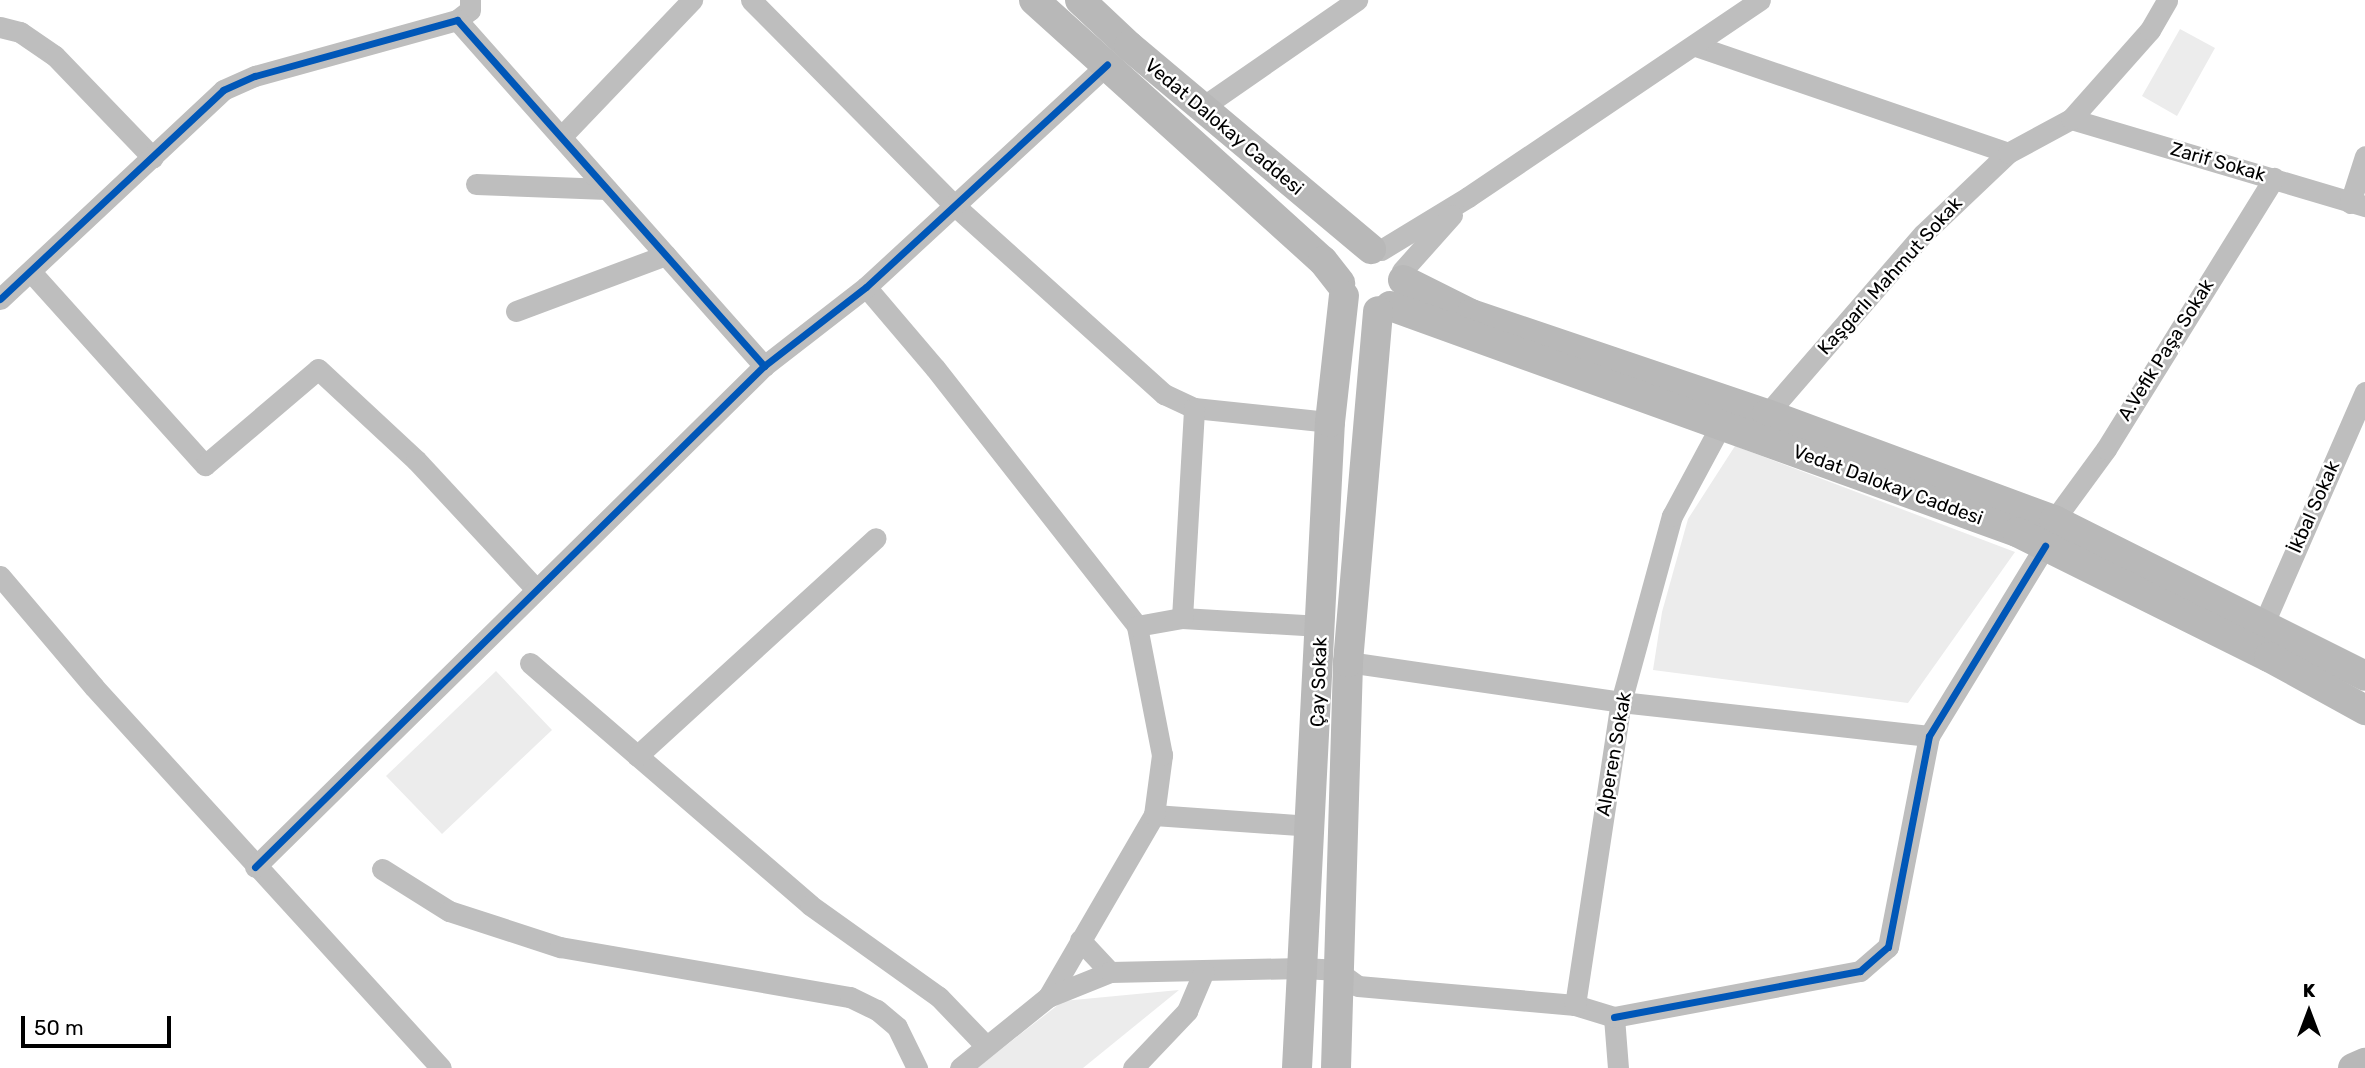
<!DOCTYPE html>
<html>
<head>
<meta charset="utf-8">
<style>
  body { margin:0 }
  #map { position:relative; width:2365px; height:1068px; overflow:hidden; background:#fff; font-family:Rubik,sans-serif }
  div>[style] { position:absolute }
  .green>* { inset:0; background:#ececec }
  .minor>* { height:21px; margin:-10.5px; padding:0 10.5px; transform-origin:10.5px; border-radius:10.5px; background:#bebebe }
  .secondary>* { height:30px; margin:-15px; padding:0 15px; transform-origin:15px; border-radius:15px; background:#b8b8b8 }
  .cycleway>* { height:7px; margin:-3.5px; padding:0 3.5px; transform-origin:3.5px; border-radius:3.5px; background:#0057b8 }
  span { translate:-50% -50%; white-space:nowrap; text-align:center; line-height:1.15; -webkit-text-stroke:5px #fff; paint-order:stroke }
  .street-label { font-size:19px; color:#000 }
  .north { position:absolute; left:2274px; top:977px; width:70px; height:70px; -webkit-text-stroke:5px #fff; paint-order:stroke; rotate:0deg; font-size:19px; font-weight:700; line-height:28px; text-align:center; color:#000 }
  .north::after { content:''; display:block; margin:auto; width:24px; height:32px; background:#000; clip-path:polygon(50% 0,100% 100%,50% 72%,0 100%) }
  .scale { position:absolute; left:21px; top:1016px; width:150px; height:32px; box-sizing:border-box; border:4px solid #000; border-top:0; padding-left:9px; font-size:21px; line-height:24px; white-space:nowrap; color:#000; -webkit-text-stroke:5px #fff; paint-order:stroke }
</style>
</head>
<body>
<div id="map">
  <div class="green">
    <div style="clip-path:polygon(2180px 29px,2215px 48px,2177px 116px,2142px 96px)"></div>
    <div style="clip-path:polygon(1735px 446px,2015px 552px,1908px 703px,1653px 670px,1662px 612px,1688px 519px)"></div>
    <div style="clip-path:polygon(496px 671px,552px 730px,442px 834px,386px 776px)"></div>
    <div style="clip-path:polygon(1179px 990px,1083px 1068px,977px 1068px,1063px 1001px)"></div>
  </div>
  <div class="minor">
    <div style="left:751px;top:0;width:289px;rotate:45.3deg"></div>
    <div style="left:954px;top:205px;width:283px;rotate:42deg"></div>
    <div style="left:1164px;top:394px;width:33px;rotate:25deg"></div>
    <div style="left:1194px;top:408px;width:137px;rotate:5.9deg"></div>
    <div style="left:457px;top:20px;width:16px;rotate:-38deg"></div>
    <div style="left:470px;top:10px;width:10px;rotate:-90deg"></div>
    <div style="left:0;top:27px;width:21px;rotate:14deg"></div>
    <div style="left:20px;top:32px;width:42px;rotate:34.4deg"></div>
    <div style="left:55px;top:56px;width:141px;rotate:46.1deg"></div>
    <div style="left:1696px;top:46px;width:330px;rotate:18.9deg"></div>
    <div style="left:1201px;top:108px;width:190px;rotate:-34.7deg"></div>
    <div style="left:2071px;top:119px;width:307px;rotate:16.5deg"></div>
    <div style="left:561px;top:137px;width:190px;rotate:-46.3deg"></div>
    <div style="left:476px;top:184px;width:131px;rotate:2.2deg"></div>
    <div style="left:2350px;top:203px;width:49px;rotate:-72.3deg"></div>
    <div style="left:1381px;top:250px;width:102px;rotate:-31.3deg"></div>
    <div style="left:1468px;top:197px;width:352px;rotate:-34deg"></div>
    <div style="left:1402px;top:271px;width:75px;rotate:-48.2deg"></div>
    <div style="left:31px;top:272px;width:260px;rotate:48deg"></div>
    <div style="left:205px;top:465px;width:148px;rotate:-40.3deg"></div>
    <div style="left:318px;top:369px;width:134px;rotate:42.9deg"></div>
    <div style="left:416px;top:460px;width:176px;rotate:47.1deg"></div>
    <div style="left:866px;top:287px;width:106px;rotate:49.6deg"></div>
    <div style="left:935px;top:368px;width:328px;rotate:51.9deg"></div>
    <div style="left:0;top:299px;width:306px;rotate:-43.1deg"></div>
    <div style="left:223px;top:90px;width:35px;rotate:-24deg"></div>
    <div style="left:255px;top:76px;width:210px;rotate:-15.5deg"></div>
    <div style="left:457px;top:20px;width:463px;rotate:48.4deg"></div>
    <div style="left:516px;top:311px;width:160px;rotate:-20.5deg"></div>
    <div style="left:1767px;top:414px;width:238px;rotate:-49.1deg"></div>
    <div style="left:1923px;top:234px;width:117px;rotate:-43.6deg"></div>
    <div style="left:2008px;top:153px;width:72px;rotate:-28.4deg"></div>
    <div style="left:2071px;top:119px;width:119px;rotate:-48.4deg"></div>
    <div style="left:2150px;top:30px;width:34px;rotate:-60deg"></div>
    <div style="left:2054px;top:520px;width:88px;rotate:-53.8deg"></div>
    <div style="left:2106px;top:449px;width:319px;rotate:-58.2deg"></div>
    <div style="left:0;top:576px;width:145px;rotate:49.7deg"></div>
    <div style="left:94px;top:687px;width:515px;rotate:47.67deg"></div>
    <div style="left:1182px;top:618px;width:139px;rotate:3.3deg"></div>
    <div style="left:2264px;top:623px;width:252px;rotate:-66.4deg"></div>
    <div style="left:1348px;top:662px;width:276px;rotate:8.3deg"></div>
    <div style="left:1621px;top:702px;width:310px;rotate:6.3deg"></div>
    <div style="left:530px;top:663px;width:370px;rotate:40.8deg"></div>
    <div style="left:810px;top:905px;width:158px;rotate:35.5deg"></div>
    <div style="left:939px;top:997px;width:66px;rotate:46.2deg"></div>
    <div style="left:637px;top:756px;width:323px;rotate:-42.4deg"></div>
    <div style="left:1154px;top:815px;width:156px;rotate:4deg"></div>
    <div style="left:255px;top:867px;width:714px;rotate:-44.55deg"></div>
    <div style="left:764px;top:366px;width:129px;rotate:-37.8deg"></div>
    <div style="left:866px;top:287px;width:328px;rotate:-42.7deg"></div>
    <div style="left:382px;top:869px;width:79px;rotate:32.1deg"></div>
    <div style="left:449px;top:911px;width:117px;rotate:18deg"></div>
    <div style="left:560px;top:947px;width:294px;rotate:9.8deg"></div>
    <div style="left:850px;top:997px;width:30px;rotate:26deg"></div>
    <div style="left:877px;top:1010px;width:26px;rotate:40deg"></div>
    <div style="left:897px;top:1027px;width:46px;rotate:64deg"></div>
    <div style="left:1080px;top:940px;width:44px;rotate:46.8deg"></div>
    <div style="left:1048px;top:997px;width:211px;rotate:-59.8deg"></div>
    <div style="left:1154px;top:815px;width:61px;rotate:-82.4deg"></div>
    <div style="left:1162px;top:755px;width:131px;rotate:-101deg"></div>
    <div style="left:1137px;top:626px;width:46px;rotate:-10.1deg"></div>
    <div style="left:1182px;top:618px;width:210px;rotate:-86.7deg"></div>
    <div style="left:1614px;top:1017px;width:250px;rotate:-10.6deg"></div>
    <div style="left:1860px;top:971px;width:37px;rotate:-41deg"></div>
    <div style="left:1888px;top:947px;width:215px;rotate:-79deg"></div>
    <div style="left:1929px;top:736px;width:223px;rotate:-58.6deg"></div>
    <div style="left:960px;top:1068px;width:113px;rotate:-38.9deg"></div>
    <div style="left:1048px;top:997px;width:67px;rotate:-22deg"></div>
    <div style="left:1110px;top:972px;width:191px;rotate:-1.2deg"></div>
    <div style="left:1301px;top:968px;width:35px;rotate:3deg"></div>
    <div style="left:1336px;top:970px;width:27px;rotate:36deg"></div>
    <div style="left:1358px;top:986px;width:218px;rotate:5deg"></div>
    <div style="left:1133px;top:1068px;width:79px;rotate:-46.5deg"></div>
    <div style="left:1187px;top:1011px;width:43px;rotate:-67deg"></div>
    <div style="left:1618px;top:1068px;width:51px;rotate:-94.5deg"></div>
    <div style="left:1614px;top:1017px;width:41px;rotate:-162.9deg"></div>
    <div style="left:1575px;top:1005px;width:306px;rotate:-81.4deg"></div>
    <div style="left:1621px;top:702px;width:193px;rotate:-74.7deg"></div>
    <div style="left:1672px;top:516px;width:101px;rotate:-61.7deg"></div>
  </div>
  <div class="secondary">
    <div style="left:1034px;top:0;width:389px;rotate:42.1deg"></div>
    <div style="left:1323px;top:261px;width:28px;rotate:52deg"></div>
    <div style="left:1080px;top:0;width:67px;rotate:43.2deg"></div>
    <div style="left:1129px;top:46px;width:316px;rotate:40deg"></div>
    <div style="left:1403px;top:280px;width:76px;rotate:26.6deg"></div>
    <div style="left:1471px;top:314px;width:312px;rotate:18.7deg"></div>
    <div style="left:1767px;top:414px;width:306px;rotate:20.3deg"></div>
    <div style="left:2054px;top:520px;width:348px;rotate:26.6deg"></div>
    <div style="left:1390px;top:306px;width:666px;rotate:19.82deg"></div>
    <div style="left:2017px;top:532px;width:281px;rotate:26.4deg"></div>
    <div style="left:2269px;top:657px;width:110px;rotate:28.9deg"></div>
    <div style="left:1297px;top:1068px;width:647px;rotate:-87.08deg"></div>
    <div style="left:1330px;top:422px;width:127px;rotate:-83.7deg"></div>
    <div style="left:1336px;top:1068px;width:406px;rotate:-88.3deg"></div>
    <div style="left:1348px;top:662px;width:352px;rotate:-85.1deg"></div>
    <div style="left:2353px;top:1068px;width:13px;rotate:-23deg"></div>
  </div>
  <div class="cycleway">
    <div style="left:0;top:299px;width:306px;rotate:-43.1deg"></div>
    <div style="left:223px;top:90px;width:35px;rotate:-24deg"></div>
    <div style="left:255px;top:76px;width:210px;rotate:-15.5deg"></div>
    <div style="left:457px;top:20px;width:463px;rotate:48.4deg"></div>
    <div style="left:255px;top:867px;width:714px;rotate:-44.55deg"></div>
    <div style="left:764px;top:366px;width:129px;rotate:-37.8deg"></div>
    <div style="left:866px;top:287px;width:328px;rotate:-42.7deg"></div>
    <div style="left:1614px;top:1017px;width:250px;rotate:-10.6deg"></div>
    <div style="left:1860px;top:971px;width:37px;rotate:-41deg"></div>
    <div style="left:1888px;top:947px;width:215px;rotate:-79deg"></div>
    <div style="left:1929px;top:736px;width:223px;rotate:-58.6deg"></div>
  </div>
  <div class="street-label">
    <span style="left:1224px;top:127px;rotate:40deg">Vedat Dalokay Caddesi</span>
    <span style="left:2218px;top:162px;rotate:16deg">Zarif Sokak</span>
    <span style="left:1890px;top:276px;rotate:-48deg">Kaşgarlı Mahmut Sokak</span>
    <span style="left:2166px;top:350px;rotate:-58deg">A.Vefik Paşa Sokak</span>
    <span style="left:1888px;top:485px;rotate:20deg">Vedat Dalokay Caddesi</span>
    <span style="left:2314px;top:507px;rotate:-66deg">İkbal Sokak</span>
    <span style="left:1319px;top:682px;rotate:-88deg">Çay Sokak</span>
    <span style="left:1614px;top:754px;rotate:-80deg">Alperen Sokak</span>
  </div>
  <div class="north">K</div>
  <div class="scale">50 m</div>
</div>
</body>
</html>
